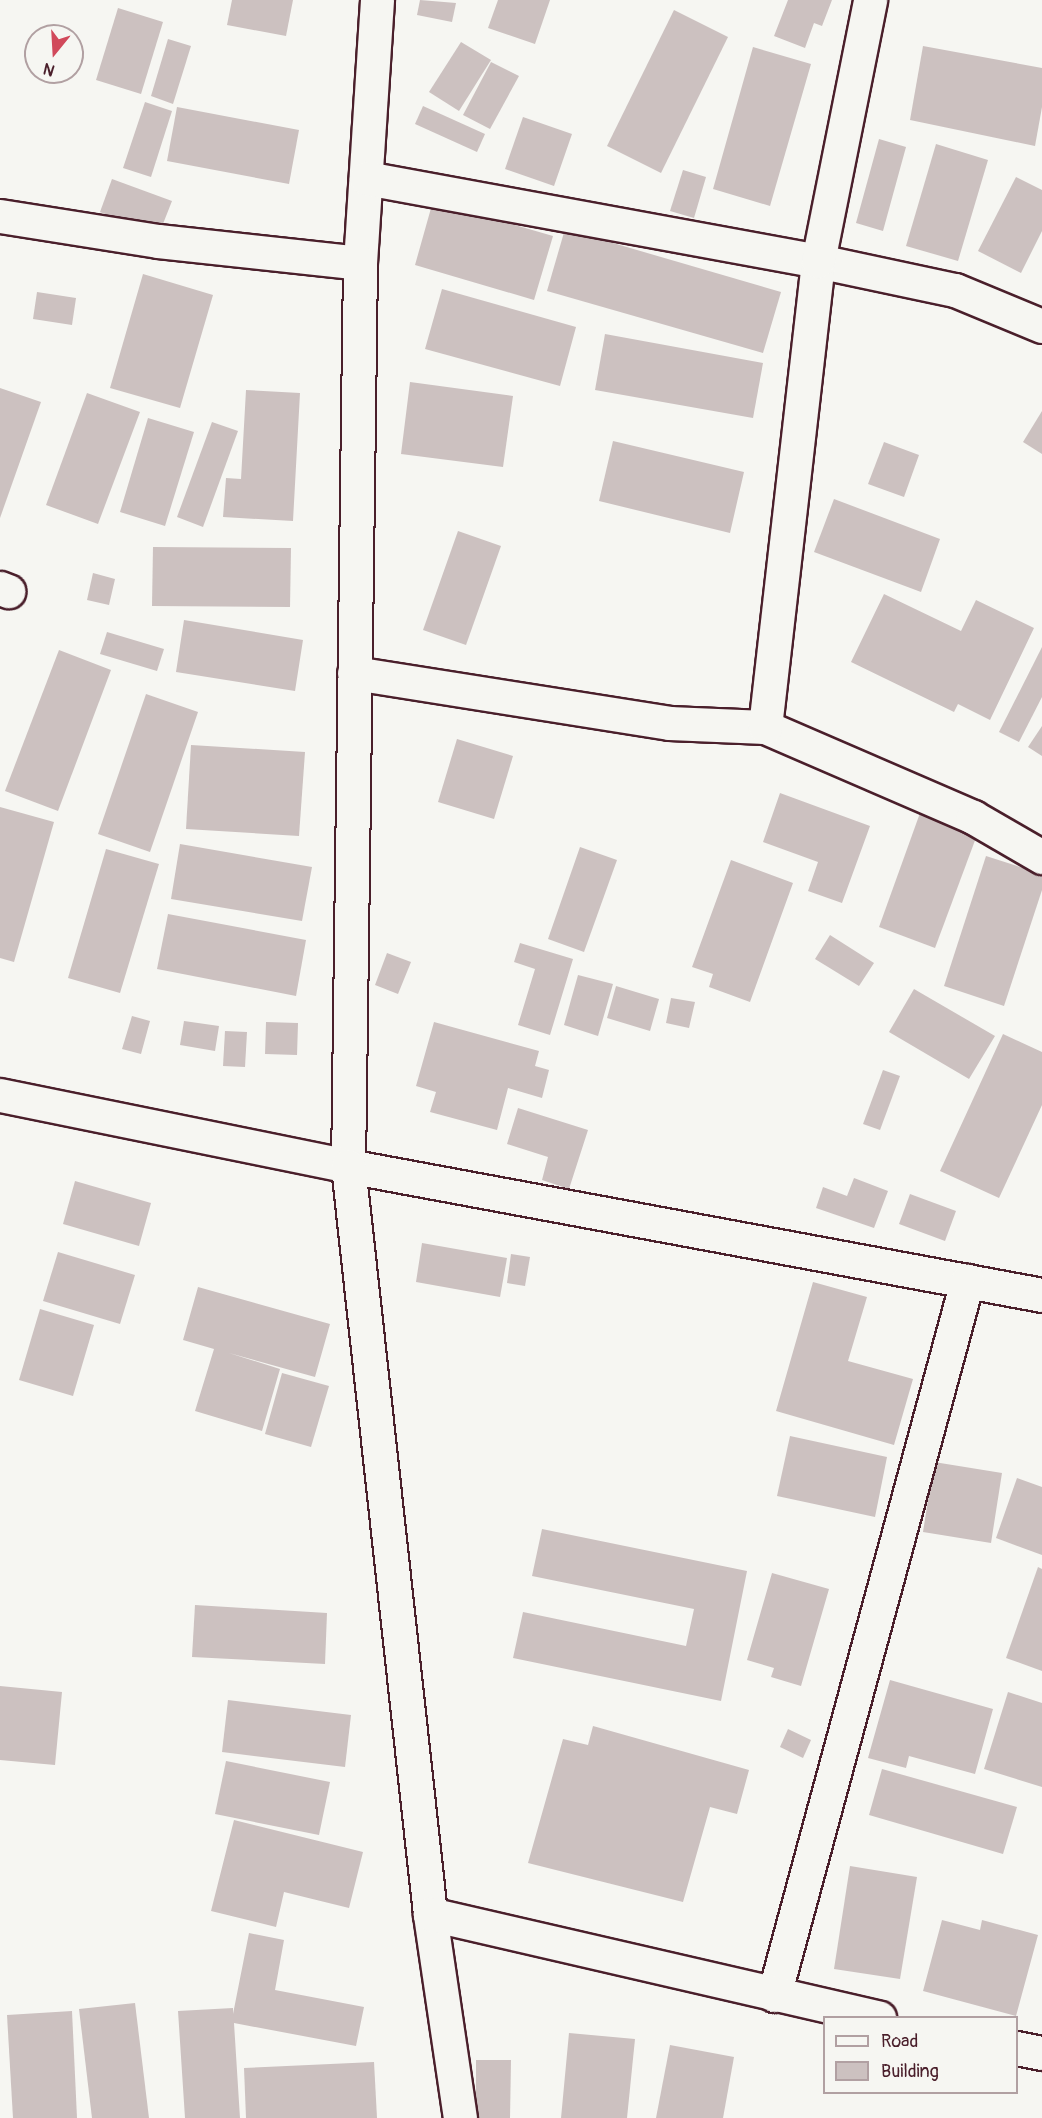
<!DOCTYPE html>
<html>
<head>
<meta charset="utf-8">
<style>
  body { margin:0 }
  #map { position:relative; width:1042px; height:2118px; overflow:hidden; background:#f6f6f2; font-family:Pangolin,sans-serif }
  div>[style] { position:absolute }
  .building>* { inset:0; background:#ccc1c0 }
  .roads { filter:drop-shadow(2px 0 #4a1f2b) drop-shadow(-2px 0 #4a1f2b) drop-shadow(0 2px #4a1f2b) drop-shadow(0 -2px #4a1f2b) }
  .minor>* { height:33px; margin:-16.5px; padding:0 16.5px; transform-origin:16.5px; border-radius:16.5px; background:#f6f6f2 }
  span { translate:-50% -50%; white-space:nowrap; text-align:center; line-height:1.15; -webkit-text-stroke:6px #f6f6f2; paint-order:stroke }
  .legend { position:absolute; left:823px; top:2016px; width:195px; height:78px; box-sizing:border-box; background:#f6f6f2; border:2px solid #b1a0a2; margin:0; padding:8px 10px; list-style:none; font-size:18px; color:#4a1f2b }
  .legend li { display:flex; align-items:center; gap:12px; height:30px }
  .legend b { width:30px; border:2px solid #b1a0a2 }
  .north { position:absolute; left:24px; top:24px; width:60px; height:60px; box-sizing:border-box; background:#f6f6f2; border:2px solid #b1a0a2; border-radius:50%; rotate:198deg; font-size:16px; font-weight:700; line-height:24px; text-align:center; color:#4a1f2b }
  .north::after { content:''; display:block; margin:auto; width:21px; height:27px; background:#d1495b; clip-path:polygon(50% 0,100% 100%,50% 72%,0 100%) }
</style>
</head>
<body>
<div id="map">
  <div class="building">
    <div style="clip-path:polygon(232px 0,293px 0,286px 36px,227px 25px)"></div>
    <div style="clip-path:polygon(420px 0,456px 3px,452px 22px,417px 15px)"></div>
    <div style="clip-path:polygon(498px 0,550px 0,535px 44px,488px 28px)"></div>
    <div style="clip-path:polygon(788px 0,832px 0,822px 26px,814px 23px,805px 48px,774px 36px)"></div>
    <div style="clip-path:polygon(118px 8px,163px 22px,141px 94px,96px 80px)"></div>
    <div style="clip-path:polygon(674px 10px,728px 37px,661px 173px,607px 146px)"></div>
    <div style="clip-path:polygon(168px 39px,191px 46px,173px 104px,151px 96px)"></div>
    <div style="clip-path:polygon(461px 42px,491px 60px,459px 111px,429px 92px)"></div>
    <div style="clip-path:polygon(923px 46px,1042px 68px,1042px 107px,1035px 146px,910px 120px)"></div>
    <div style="clip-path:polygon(753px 47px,811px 64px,770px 206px,713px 189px)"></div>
    <div style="clip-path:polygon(491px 62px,519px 76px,490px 129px,463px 115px)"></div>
    <div style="clip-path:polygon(145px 102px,172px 111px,151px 177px,123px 168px)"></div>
    <div style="clip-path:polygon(423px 106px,485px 134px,477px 152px,415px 124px)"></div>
    <div style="clip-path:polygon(177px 107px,299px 130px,289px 184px,167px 161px)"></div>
    <div style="clip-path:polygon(523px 117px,572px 134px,554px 186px,505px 169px)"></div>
    <div style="clip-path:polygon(879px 139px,906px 147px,883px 231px,856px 223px)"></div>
    <div style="clip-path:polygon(936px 144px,988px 160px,958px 261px,906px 246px)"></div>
    <div style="clip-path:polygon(683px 170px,706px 177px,694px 218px,670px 211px)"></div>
    <div style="clip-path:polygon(1016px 177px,1042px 190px,1042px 231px,1021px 273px,978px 251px)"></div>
    <div style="clip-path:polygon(112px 179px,172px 201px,159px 234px,100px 212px)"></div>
    <div style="clip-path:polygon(433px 201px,553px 236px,534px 300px,415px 265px)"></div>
    <div style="clip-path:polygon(565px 229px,781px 292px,763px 353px,547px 291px)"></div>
    <div style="clip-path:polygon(143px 274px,213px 295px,180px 408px,110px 388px)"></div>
    <div style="clip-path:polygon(442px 289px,576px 327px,560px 386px,425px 349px)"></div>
    <div style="clip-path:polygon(37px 292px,76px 298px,72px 325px,33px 319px)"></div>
    <div style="clip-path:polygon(605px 334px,763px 363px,753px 418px,595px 390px)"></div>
    <div style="clip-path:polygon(410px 382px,513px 396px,503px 467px,401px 454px)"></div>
    <div style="clip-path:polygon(0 388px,41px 402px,0 518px)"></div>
    <div style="clip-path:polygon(246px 390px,300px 393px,293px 521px,223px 517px,226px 478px,241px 479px)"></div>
    <div style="clip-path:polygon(87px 393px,140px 412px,98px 524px,46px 505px)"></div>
    <div style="clip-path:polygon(1042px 411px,1042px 454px,1023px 442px)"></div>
    <div style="clip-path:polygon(148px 418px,194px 432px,165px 526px,120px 512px)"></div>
    <div style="clip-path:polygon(212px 422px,238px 431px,203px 527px,177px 517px)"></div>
    <div style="clip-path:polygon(613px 441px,744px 472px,730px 533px,599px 501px)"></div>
    <div style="clip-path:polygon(884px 442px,919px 455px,904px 497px,868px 484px)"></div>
    <div style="clip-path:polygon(834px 499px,940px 539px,921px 592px,814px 552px)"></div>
    <div style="clip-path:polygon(458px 531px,501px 546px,466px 645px,423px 630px)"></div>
    <div style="clip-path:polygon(153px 547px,291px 548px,290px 607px,152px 606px)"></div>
    <div style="clip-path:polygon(93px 573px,115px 579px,109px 605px,87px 600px)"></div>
    <div style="clip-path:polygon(884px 594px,961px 631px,976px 600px,1034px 628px,990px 720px,958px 704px,954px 712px,851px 662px)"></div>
    <div style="clip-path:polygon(184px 620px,303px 640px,295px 691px,176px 672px)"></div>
    <div style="clip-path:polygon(107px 632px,164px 649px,157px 671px,100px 654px)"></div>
    <div style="clip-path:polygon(1042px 647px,1042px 697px,1019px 742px,999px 732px)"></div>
    <div style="clip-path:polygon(59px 650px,111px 670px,58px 811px,5px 791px)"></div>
    <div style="clip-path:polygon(146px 694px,198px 712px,150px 852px,98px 834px)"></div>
    <div style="clip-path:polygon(1042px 726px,1042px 756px,1028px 747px)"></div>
    <div style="clip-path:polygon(457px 739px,513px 756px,494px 819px,438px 802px)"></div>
    <div style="clip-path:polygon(191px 745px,305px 752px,299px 836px,186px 829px)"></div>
    <div style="clip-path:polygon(780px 793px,870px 826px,842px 903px,808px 891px,818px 862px,763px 842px)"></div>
    <div style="clip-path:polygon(0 807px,54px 822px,14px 962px,0 958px)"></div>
    <div style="clip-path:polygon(920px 813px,977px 835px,935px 948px,879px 927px)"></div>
    <div style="clip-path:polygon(180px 844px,312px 867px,302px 921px,171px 899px)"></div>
    <div style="clip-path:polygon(580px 847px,617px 860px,584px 952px,548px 939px)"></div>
    <div style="clip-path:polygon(106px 849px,159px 864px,120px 993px,68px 978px)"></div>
    <div style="clip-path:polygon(986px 856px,1042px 874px,1042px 890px,1004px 1006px,944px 986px)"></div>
    <div style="clip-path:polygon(731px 860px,793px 883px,750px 1002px,709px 987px,713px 974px,692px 967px)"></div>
    <div style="clip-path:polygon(168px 914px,306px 940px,296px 996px,157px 969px)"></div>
    <div style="clip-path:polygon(830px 935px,874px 963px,859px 986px,815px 959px)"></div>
    <div style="clip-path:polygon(520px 943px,573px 959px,550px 1035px,518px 1025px,535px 969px,514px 962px)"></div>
    <div style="clip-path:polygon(387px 953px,411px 962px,398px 994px,375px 985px)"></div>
    <div style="clip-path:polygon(578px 975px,613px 984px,598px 1036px,564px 1025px)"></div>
    <div style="clip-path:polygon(616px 986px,659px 999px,650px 1031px,607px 1018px)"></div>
    <div style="clip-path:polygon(914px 989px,995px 1036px,969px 1079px,889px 1032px)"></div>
    <div style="clip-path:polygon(671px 998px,695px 1002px,689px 1028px,666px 1023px)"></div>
    <div style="clip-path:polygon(132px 1016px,150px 1021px,141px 1054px,122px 1049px)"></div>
    <div style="clip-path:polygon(184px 1021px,219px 1026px,215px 1051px,180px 1045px)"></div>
    <div style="clip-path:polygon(266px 1022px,298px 1023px,297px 1055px,265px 1054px)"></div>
    <div style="clip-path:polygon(434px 1022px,539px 1051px,535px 1066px,549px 1070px,542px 1098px,508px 1088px,497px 1130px,430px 1112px,436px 1092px,416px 1086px)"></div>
    <div style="clip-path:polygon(225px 1031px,247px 1032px,245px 1067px,223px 1066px)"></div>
    <div style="clip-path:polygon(1003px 1034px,1042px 1052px,1042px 1105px,999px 1198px,940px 1171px)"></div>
    <div style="clip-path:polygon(883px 1070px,900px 1076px,880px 1130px,863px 1124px)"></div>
    <div style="clip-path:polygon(518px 1108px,588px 1130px,569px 1189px,542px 1180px,548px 1157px,507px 1144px)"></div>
    <div style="clip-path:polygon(854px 1178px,888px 1191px,874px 1228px,816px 1208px,823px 1187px,847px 1196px)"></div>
    <div style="clip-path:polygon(75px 1181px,151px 1203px,139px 1246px,63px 1224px)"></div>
    <div style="clip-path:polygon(910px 1194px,956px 1211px,945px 1241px,899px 1224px)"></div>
    <div style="clip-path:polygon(422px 1243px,507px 1258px,500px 1297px,416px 1282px)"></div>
    <div style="clip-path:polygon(58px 1252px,135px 1275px,120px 1324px,43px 1301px)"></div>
    <div style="clip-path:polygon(511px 1254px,530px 1257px,525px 1286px,507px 1283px)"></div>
    <div style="clip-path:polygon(813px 1282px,867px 1297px,848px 1361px,913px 1379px,894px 1445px,776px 1411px)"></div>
    <div style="clip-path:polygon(198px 1287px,330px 1324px,315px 1377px,229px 1353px,280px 1369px,262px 1431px,195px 1411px,214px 1349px,183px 1340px)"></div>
    <div style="clip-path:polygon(40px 1309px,94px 1325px,73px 1396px,19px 1380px)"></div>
    <div style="clip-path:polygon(282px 1373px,329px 1386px,311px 1447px,265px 1434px)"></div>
    <div style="clip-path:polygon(790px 1436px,887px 1457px,875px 1517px,777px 1496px)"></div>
    <div style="clip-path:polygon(934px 1462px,1002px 1473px,991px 1543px,923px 1532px)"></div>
    <div style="clip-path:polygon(1017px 1478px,1042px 1487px,1042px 1555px,996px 1538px)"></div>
    <div style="clip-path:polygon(542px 1529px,747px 1571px,721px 1701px,513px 1658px,523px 1612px,686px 1646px,694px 1609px,532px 1576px)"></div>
    <div style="clip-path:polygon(1038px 1567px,1042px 1569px,1042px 1671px,1006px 1658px)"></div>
    <div style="clip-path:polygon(772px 1573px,829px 1589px,801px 1686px,771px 1677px,774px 1668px,747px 1660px)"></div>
    <div style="clip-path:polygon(195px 1605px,327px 1613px,325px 1664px,192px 1657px)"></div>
    <div style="clip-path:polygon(890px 1680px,993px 1709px,975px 1774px,909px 1756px,906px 1768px,868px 1758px)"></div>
    <div style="clip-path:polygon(0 1686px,62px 1692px,55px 1765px,0 1760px)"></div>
    <div style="clip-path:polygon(1008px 1692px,1042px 1703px,1042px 1787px,984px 1769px)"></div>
    <div style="clip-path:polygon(228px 1700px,351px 1715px,345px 1767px,222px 1752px)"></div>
    <div style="clip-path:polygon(593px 1726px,749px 1770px,737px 1814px,710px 1807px,683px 1902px,528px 1863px,563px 1739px,588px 1745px)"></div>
    <div style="clip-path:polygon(788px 1729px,811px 1740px,803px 1758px,780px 1747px)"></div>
    <div style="clip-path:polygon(226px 1761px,330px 1782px,319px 1835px,215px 1814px)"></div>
    <div style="clip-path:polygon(882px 1769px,1017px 1807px,1003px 1854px,869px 1815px)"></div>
    <div style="clip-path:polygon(234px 1820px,363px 1852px,349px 1908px,284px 1892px,276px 1927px,211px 1911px)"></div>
    <div style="clip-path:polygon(850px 1866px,917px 1877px,900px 1979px,834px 1969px)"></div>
    <div style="clip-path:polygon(942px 1920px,980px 1930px,982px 1920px,1038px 1935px,1016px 2016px,923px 1991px)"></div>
    <div style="clip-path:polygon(249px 1933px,284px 1940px,275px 1990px,364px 2007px,356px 2046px,234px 2023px,240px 2118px,185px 2118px,178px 2011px,233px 2008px,233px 2014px)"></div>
    <div style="clip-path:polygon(135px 2003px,149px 2118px,92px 2118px,79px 2009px)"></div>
    <div style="clip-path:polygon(72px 2011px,77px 2118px,13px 2118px,7px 2015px)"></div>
    <div style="clip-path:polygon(569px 2033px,635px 2039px,627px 2118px,561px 2118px)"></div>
    <div style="clip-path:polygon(670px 2045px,734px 2057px,723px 2118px,656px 2118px)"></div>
    <div style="clip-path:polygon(476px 2060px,511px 2060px,510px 2118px,476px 2118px)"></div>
    <div style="clip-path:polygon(374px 2062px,377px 2118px,246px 2118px,244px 2068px)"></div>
  </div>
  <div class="roads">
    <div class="minor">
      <div style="left:377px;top:0;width:264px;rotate:93.7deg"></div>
      <div style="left:360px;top:263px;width:903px;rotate:90.76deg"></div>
      <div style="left:348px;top:1166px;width:706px;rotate:10.53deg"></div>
      <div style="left:366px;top:178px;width:460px;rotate:10.4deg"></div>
      <div style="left:818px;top:261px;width:140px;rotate:12deg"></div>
      <div style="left:955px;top:290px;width:94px;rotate:22.5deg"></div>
      <div style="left:0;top:216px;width:160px;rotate:9deg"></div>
      <div style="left:158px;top:241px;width:203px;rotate:6.2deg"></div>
      <div style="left:0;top:588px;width:9px;rotate:21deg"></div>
      <div style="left:354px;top:673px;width:319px;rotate:9deg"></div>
      <div style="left:669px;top:723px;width:96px;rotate:2.4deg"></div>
      <div style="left:765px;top:727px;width:227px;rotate:23.4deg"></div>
      <div style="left:973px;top:817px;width:80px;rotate:30.1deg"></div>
      <div style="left:765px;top:727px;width:469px;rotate:-83.5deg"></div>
      <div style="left:818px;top:261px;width:266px;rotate:-78.7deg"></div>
      <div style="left:0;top:1095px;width:355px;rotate:11.5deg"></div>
      <div style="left:348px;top:1166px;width:752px;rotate:83.74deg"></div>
      <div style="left:774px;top:1995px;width:740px;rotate:-74.87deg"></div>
      <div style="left:1016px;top:2048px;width:26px;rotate:11deg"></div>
      <div style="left:460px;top:2118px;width:206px;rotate:-98.4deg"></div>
      <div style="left:430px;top:1914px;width:461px;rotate:13deg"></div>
    </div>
  </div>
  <ul class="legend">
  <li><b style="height:8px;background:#f6f6f2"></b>Road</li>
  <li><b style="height:16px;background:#ccc1c0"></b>Building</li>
  </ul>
  <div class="north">N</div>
</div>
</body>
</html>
